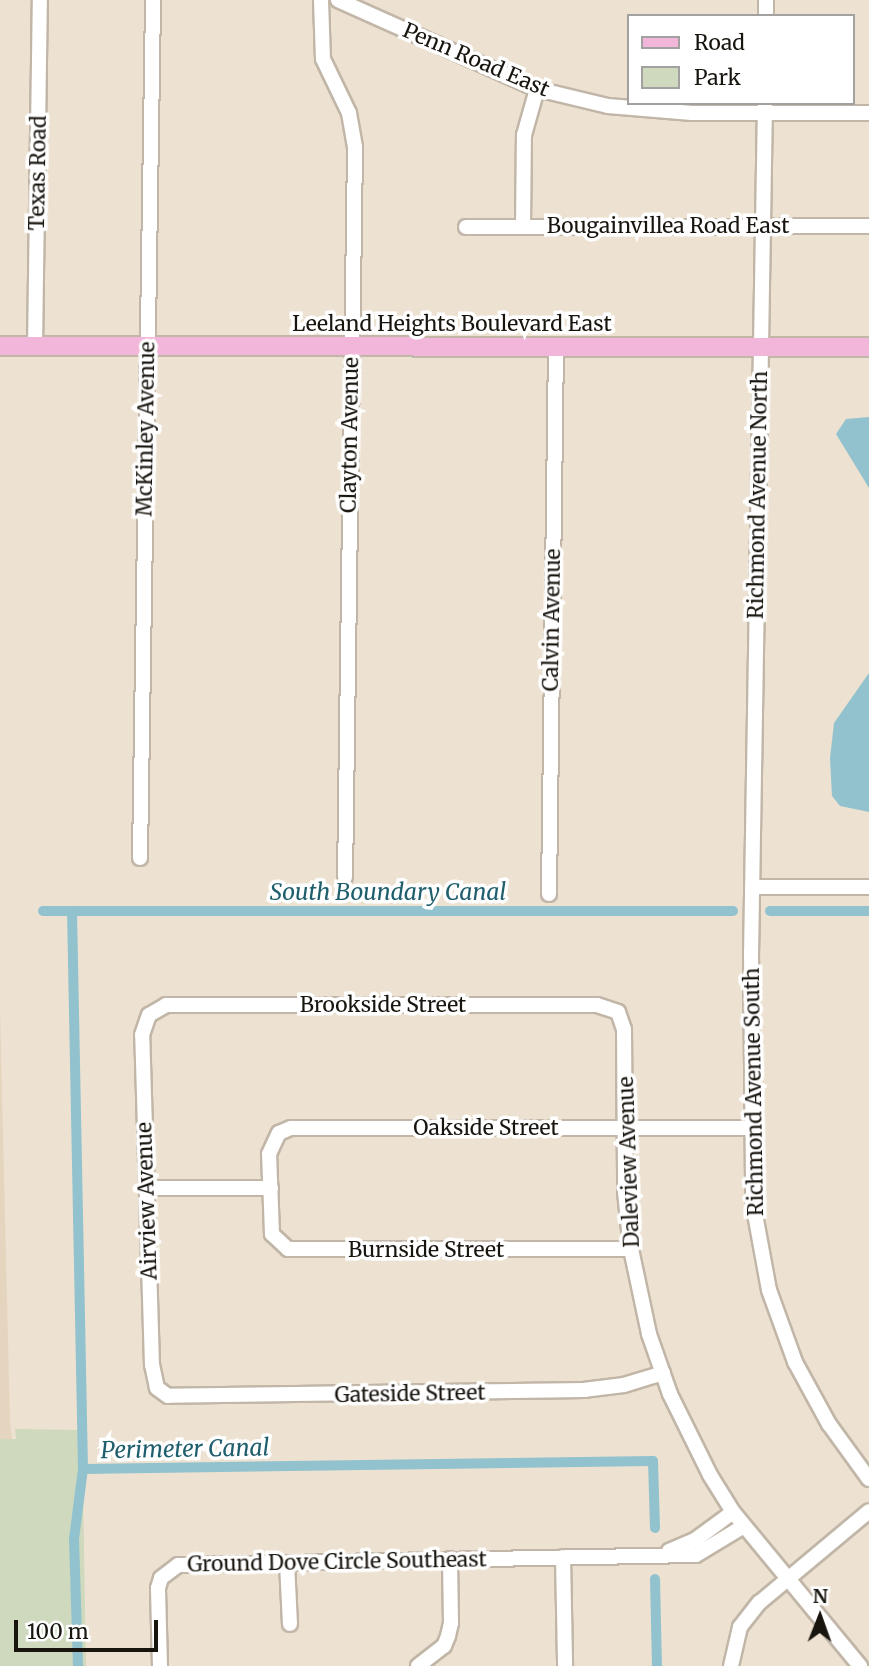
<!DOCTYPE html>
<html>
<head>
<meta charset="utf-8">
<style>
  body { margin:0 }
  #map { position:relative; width:869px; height:1666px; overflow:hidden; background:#ede2d1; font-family:Merriweather,serif }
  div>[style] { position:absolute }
  .built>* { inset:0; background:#e5d5bf }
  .green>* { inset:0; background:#ced9bd }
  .water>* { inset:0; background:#92c2ce }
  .canal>* { height:10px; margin:-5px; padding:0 5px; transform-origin:5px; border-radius:5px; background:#92c2ce }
  .roads { filter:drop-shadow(2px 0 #c1b6a7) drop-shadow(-2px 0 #c1b6a7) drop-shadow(0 2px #c1b6a7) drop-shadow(0 -2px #c1b6a7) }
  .minor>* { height:14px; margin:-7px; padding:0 7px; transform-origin:7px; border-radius:7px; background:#fff }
  .major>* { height:18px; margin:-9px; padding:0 9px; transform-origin:9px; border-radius:9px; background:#f1b6d9 }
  span { translate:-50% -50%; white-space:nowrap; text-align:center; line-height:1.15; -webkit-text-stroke:7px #fff; paint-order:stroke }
  .street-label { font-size:21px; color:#18140e }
  .water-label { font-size:23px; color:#1f5e6c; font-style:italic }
  .legend { position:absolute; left:627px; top:14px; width:228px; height:91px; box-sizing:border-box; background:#fff; border:2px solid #a3a19f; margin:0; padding:9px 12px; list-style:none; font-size:21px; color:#18140e }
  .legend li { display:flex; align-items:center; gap:14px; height:35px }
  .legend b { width:35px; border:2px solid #a3a19f }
  .north { position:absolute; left:785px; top:1582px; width:70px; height:70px; -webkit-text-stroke:5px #fff; paint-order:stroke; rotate:1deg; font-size:19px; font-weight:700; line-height:28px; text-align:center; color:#18140e }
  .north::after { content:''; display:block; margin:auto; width:24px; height:32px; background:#18140e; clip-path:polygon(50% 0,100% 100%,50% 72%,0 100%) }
  .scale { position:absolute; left:14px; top:1620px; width:144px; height:32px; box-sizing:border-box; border:4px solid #18140e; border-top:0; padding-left:9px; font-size:21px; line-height:24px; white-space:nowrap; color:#18140e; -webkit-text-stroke:5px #fff; paint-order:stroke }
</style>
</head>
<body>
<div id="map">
  <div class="built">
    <div style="clip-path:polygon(0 1006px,10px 1422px,12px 1439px,0 1439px)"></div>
  </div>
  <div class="green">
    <div style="clip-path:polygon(15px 1429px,82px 1430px,86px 1666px,0 1666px,0 1439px,16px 1439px)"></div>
  </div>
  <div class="water">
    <div style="clip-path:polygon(869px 417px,869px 488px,836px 434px,846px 419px)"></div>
    <div style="clip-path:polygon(869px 673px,869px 812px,840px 806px,832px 796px,830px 758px,834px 723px)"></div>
  </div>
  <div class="canal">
    <div style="left:43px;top:911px;width:690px"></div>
    <div style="left:72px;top:911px;width:558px;rotate:88.87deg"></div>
    <div style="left:83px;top:1469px;width:570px;rotate:-0.8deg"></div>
    <div style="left:653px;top:1461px;width:67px;rotate:88.3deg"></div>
    <div style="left:770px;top:911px;width:99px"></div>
    <div style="left:655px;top:1579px;width:87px;rotate:88.7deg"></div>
    <div style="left:78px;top:1666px;width:127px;rotate:-91.8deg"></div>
    <div style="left:74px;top:1539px;width:71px;rotate:-82.7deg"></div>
  </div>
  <div class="roads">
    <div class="minor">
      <div style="left:321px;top:0;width:59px;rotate:88.1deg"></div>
      <div style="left:323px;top:59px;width:60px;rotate:64.3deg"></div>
      <div style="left:349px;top:113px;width:35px;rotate:80deg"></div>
      <div style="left:355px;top:147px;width:730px;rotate:90.78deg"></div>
      <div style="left:338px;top:0;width:218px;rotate:24.1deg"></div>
      <div style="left:537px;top:89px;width:73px;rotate:13.5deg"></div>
      <div style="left:608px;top:106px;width:84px;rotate:4.8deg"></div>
      <div style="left:692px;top:113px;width:177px"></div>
      <div style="left:766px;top:16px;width:16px;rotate:-90deg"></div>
      <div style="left:765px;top:103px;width:849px;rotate:90.94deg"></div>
      <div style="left:751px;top:952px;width:251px;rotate:89.5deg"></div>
      <div style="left:753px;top:1203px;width:88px;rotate:79.6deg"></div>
      <div style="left:769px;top:1290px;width:77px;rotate:70.1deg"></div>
      <div style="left:795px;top:1362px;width:71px;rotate:61.3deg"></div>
      <div style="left:829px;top:1424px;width:68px;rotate:54deg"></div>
      <div style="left:523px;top:226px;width:91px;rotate:-89.4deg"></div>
      <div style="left:524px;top:135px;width:48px;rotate:-74.2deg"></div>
      <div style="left:466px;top:227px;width:403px;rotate:-0.1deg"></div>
      <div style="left:35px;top:347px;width:347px;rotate:-89.2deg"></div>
      <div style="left:140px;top:858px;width:858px;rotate:-89.13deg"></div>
      <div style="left:752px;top:887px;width:117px"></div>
      <div style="left:549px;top:894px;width:547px;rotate:-89.27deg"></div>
      <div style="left:147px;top:1188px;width:124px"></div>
      <div style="left:631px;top:1249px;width:343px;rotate:180deg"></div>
      <div style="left:288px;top:1249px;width:22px;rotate:-137deg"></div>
      <div style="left:272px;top:1234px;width:80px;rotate:-92.1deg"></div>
      <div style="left:269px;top:1154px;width:23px;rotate:-65deg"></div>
      <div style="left:279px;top:1133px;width:13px;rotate:-23deg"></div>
      <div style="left:291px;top:1128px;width:461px"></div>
      <div style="left:663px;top:1373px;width:41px;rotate:162.9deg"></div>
      <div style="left:624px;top:1385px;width:39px;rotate:173deg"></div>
      <div style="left:585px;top:1390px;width:417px;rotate:179.2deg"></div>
      <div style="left:168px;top:1396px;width:14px;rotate:-144deg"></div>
      <div style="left:157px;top:1388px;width:24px;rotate:-102deg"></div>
      <div style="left:152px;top:1365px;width:330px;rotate:-91.7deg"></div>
      <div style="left:142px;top:1035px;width:21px;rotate:-71deg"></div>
      <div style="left:149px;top:1015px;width:20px;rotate:-30deg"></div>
      <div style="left:166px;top:1005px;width:431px"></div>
      <div style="left:597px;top:1005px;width:22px;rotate:18deg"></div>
      <div style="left:618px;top:1012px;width:18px;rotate:71deg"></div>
      <div style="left:624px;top:1029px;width:163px;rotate:89.6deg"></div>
      <div style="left:625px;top:1192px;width:57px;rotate:84deg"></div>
      <div style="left:631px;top:1249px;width:87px;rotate:78deg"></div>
      <div style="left:649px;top:1334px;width:64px;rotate:70.7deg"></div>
      <div style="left:670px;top:1394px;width:90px;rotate:63.7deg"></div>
      <div style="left:710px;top:1475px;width:44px;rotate:58.1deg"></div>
      <div style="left:733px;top:1512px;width:200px;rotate:50.5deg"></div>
      <div style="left:669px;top:1551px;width:28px;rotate:-23deg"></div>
      <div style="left:695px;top:1540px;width:47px;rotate:-36.4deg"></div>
      <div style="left:563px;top:1557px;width:109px;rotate:88.9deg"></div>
      <div style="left:287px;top:1563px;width:61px;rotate:87.2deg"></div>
      <div style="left:160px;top:1666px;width:78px;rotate:-91.5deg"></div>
      <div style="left:158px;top:1588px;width:10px;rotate:-73deg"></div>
      <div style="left:161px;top:1578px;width:21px;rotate:-37deg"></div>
      <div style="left:178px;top:1565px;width:518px;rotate:-1.11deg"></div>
      <div style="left:696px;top:1555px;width:56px;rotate:-31.1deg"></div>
      <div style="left:418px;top:1666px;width:33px;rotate:-38deg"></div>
      <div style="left:444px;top:1646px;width:11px;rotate:-68deg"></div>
      <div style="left:448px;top:1636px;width:13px;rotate:-77deg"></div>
      <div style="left:451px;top:1623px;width:64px;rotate:-90.9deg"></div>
      <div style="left:731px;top:1666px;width:40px;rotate:-77deg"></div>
      <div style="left:740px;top:1627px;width:31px;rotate:-52deg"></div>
      <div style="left:759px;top:1603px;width:143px;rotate:-39.9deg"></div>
    </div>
    <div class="major">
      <div style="left:0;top:346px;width:869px;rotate:0.07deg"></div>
    </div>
  </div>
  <div class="street-label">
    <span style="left:476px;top:60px;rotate:23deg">Penn Road East</span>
    <span style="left:38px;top:173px;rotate:-89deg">Texas Road</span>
    <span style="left:668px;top:226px">Bougainvillea Road East</span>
    <span style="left:452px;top:324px">Leeland Heights Boulevard East</span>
    <span style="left:146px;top:429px;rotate:-89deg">McKinley Avenue</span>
    <span style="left:350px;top:435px;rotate:-89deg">Clayton Avenue</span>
    <span style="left:758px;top:495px;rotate:-89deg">Richmond Avenue North</span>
    <span style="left:552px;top:620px;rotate:-89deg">Calvin Avenue</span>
    <span style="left:383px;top:1005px">Brookside Street</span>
    <span style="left:754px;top:1092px;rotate:-91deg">Richmond Avenue South</span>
    <span style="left:486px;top:1128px">Oakside Street</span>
    <span style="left:629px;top:1162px;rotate:-92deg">Daleview Avenue</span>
    <span style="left:147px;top:1201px;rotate:-92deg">Airview Avenue</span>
    <span style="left:426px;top:1250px">Burnside Street</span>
    <span style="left:410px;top:1394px;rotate:-1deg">Gateside Street</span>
    <span style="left:337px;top:1562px;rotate:-1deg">Ground Dove Circle Southeast</span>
  </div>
  <div class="water-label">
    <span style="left:388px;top:892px">South Boundary Canal</span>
    <span style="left:185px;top:1449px;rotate:-1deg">Perimeter Canal</span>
  </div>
  <ul class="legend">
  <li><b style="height:9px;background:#f1b6d9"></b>Road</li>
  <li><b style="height:19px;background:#ced9bd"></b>Park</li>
  </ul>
  <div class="north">N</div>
  <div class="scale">100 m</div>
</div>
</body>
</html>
